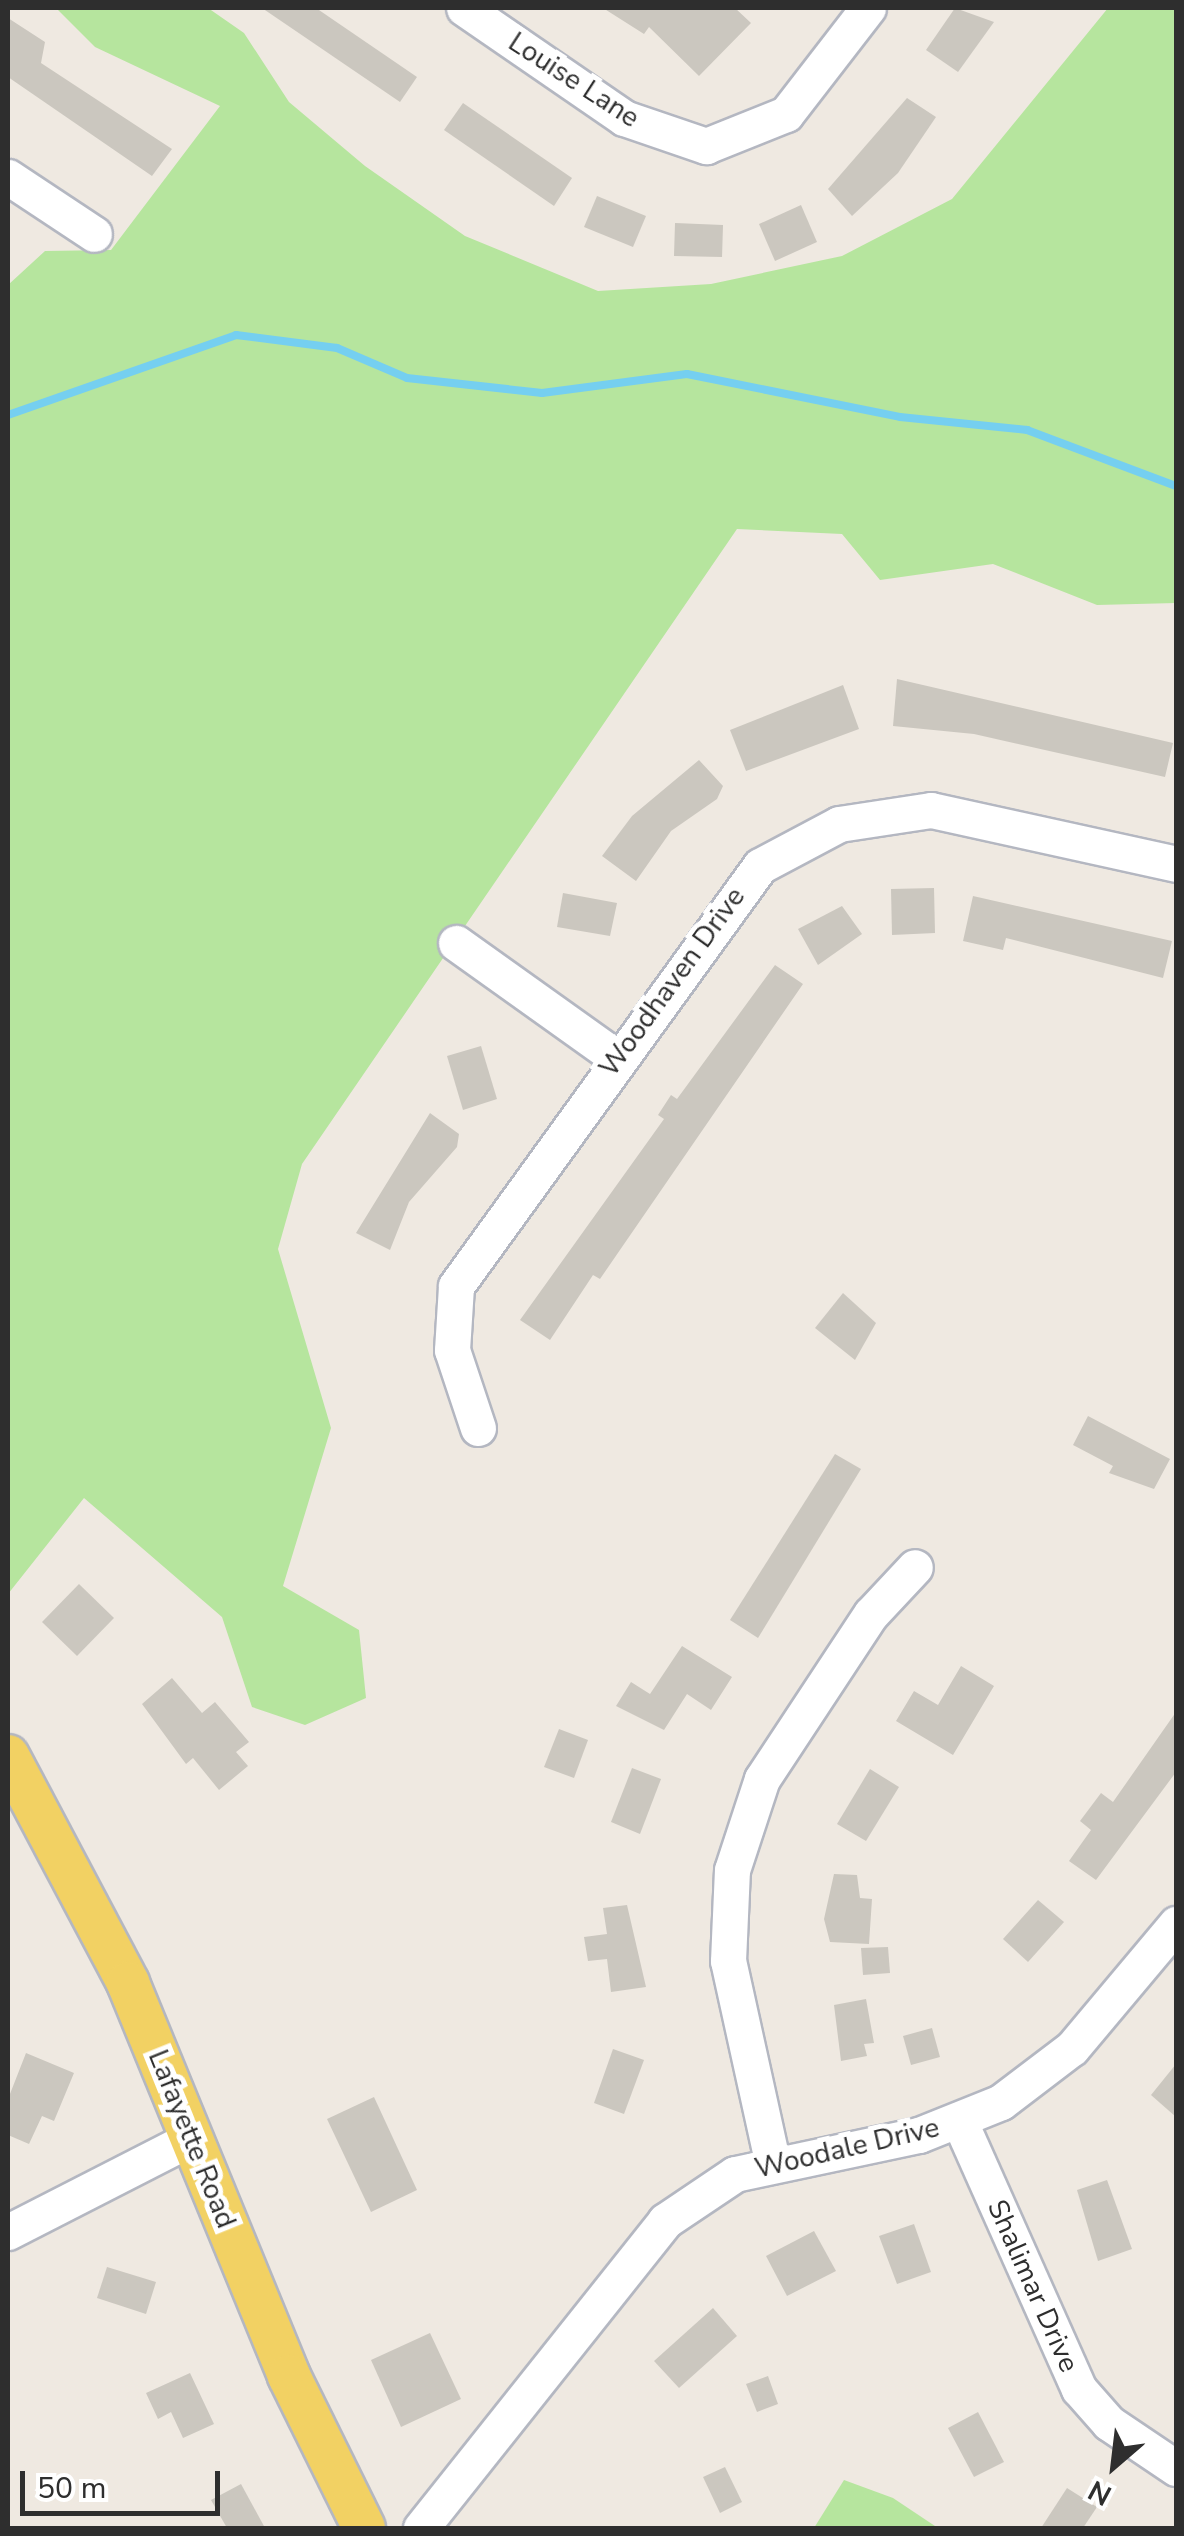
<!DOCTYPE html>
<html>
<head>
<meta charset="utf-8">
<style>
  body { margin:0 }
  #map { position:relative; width:1184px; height:2536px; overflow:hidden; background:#efe9e1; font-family:"Nunito Sans",sans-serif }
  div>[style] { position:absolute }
  .green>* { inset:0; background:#b6e59e }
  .stream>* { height:8px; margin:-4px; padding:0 4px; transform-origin:4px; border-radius:4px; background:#75cff0 }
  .building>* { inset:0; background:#cbc7bf }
  .roads { filter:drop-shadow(2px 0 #b4b7c1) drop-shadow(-2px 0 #b4b7c1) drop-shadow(0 2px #b4b7c1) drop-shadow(0 -2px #b4b7c1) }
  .minor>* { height:35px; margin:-17.5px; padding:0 17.5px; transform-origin:17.5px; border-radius:17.5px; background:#fff }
  .major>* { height:42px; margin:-21px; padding:0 21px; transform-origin:21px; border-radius:21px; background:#f2d163 }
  span { translate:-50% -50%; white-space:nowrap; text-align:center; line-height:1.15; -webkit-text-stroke:10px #fff; paint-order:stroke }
  .street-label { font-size:28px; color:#2e2e2e }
  .frame { position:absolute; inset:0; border:10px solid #2e2e2e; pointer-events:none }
  .north { position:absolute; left:1064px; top:2416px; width:100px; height:100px; -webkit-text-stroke:8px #fff; paint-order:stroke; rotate:208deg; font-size:28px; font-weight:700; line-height:40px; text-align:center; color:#2e2e2e }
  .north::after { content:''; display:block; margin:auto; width:35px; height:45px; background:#2e2e2e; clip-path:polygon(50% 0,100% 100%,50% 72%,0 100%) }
  .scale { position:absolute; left:20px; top:2471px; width:200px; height:45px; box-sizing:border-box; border:5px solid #2e2e2e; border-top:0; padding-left:12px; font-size:30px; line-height:35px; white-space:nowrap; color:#2e2e2e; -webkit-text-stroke:8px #fff; paint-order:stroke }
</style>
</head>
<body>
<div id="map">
  <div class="green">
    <div style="clip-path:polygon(56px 8px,208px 8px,244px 33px,289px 102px,365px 166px,465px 236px,598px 291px,711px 284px,842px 256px,952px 199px,1108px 8px,1176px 8px,1176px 603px,1097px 605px,993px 564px,880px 580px,842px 534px,737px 529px,302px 1164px,278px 1249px,331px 1428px,283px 1586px,359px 1630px,366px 1698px,305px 1725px,252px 1707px,222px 1617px,84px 1498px,8px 1594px,8px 285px,45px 251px,111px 250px,220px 106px,95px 47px)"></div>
    <div style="clip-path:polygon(844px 2480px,893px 2498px,938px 2528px,814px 2528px)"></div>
  </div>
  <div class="stream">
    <div style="left:8px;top:415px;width:242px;rotate:-19.3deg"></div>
    <div style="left:236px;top:335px;width:102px;rotate:7.3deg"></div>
    <div style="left:337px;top:348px;width:76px;rotate:23.2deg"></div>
    <div style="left:407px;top:378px;width:136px;rotate:6.3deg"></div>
    <div style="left:542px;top:393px;width:146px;rotate:-7.5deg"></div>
    <div style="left:687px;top:374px;width:217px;rotate:11.4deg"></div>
    <div style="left:900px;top:417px;width:128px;rotate:5.8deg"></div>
    <div style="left:1027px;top:430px;width:159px;rotate:20.6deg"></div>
  </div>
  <div class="building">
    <div style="clip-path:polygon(262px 8px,316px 8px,417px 77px,400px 102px)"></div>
    <div style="clip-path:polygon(603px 8px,735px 8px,751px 23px,699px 76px,649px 27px,644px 34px)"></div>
    <div style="clip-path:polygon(955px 8px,994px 22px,958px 72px,926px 50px)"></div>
    <div style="clip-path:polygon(8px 18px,45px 42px,41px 63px,172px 149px,152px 176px,8px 77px)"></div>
    <div style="clip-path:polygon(907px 98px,936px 117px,898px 173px,852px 216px,828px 189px)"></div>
    <div style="clip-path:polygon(463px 103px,572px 178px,554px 206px,444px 130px)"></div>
    <div style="clip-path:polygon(597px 196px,646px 216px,633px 247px,584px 227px)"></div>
    <div style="clip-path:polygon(801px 205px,817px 242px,775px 261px,759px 224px)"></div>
    <div style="clip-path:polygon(675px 223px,723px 225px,722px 257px,674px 256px)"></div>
    <div style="clip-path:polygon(897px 679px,1173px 743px,1165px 777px,974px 734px,893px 726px)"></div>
    <div style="clip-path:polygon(843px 685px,859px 729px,746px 771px,730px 730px)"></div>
    <div style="clip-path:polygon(699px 760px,723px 786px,717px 799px,671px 831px,636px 881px,602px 856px,632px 816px)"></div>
    <div style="clip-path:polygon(934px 888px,935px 933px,892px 935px,891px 889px)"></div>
    <div style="clip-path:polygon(563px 893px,617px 903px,610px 936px,557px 927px)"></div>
    <div style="clip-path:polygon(973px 896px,1172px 941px,1163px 978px,1006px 938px,1003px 950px,963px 941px)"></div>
    <div style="clip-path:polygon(842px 906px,862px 934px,818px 965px,798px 929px)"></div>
    <div style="clip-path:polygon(775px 965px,803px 984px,600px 1279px,593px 1275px,550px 1340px,520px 1320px,664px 1119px,658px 1115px,671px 1095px,677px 1099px)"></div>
    <div style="clip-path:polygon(481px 1046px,497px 1099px,463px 1110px,447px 1056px)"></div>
    <div style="clip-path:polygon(430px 1113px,459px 1134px,457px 1147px,409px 1202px,390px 1250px,356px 1233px)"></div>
    <div style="clip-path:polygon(843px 1293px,876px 1323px,855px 1360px,815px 1328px)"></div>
    <div style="clip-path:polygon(1088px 1416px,1170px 1459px,1154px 1489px,1109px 1473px,1113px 1466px,1073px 1445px)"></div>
    <div style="clip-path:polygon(835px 1454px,861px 1469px,758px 1638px,730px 1620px)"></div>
    <div style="clip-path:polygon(79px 1584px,114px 1618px,77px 1656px,42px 1622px)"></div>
    <div style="clip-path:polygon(682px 1646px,732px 1677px,711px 1710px,687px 1694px,664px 1730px,616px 1706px,631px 1682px,650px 1694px)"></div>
    <div style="clip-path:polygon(961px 1666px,994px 1686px,953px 1755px,896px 1721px,914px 1691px,938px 1705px)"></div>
    <div style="clip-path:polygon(172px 1678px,202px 1713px,215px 1702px,249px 1742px,236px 1752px,248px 1766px,219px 1790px,193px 1758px,186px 1764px,142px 1704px)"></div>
    <div style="clip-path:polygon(1176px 1712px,1176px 1772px,1096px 1880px,1069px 1861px,1091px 1830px,1080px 1821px,1101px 1793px,1113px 1802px)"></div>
    <div style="clip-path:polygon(559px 1729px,588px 1740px,574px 1778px,544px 1767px)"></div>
    <div style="clip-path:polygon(632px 1768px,661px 1779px,640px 1834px,611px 1822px)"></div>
    <div style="clip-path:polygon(870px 1769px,899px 1787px,866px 1841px,837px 1824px)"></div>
    <div style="clip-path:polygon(834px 1874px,857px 1875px,860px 1898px,872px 1899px,869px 1944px,830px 1942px,824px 1919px)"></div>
    <div style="clip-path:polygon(1038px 1900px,1064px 1922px,1028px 1962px,1003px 1939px)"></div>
    <div style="clip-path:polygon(627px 1905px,646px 1987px,611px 1992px,607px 1959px,588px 1961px,584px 1937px,607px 1934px,603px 1908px)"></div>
    <div style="clip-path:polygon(888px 1947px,890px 1973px,863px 1975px,861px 1948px)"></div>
    <div style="clip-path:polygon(866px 1999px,874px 2043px,864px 2044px,867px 2056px,841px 2061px,834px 2005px)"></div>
    <div style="clip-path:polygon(932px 2028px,940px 2057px,911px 2065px,903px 2036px)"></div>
    <div style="clip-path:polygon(613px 2049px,644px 2060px,624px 2114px,594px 2103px)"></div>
    <div style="clip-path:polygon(26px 2053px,74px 2073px,54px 2121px,42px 2116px,29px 2144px,8px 2135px,8px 2099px)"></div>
    <div style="clip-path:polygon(1176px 2064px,1176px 2117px,1151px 2095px)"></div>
    <div style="clip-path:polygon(374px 2097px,417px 2190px,371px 2212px,327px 2119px)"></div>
    <div style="clip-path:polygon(1107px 2180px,1132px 2249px,1098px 2261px,1077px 2190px)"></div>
    <div style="clip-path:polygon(914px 2224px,931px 2272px,897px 2284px,879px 2236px)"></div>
    <div style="clip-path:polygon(814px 2231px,836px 2271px,787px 2296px,766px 2256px)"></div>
    <div style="clip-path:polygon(107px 2267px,156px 2282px,146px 2314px,97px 2298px)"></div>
    <div style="clip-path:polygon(713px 2308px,737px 2336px,679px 2388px,654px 2361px)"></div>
    <div style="clip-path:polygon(430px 2333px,461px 2399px,401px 2427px,371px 2360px)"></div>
    <div style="clip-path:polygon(190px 2373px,214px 2424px,183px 2438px,171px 2412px,158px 2419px,146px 2393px)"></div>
    <div style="clip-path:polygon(768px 2376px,778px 2404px,757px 2412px,746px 2384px)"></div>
    <div style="clip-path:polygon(978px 2412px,1004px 2462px,974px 2477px,948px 2428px)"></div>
    <div style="clip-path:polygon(725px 2467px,742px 2502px,720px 2513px,703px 2477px)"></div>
    <div style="clip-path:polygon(241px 2484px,265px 2528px,227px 2528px,211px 2500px)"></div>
    <div style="clip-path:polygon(1067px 2488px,1097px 2507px,1083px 2528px,1041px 2528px)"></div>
  </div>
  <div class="roads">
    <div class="minor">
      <div style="left:464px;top:8px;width:194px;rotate:34.5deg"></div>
      <div style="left:624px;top:118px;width:87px;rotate:18.9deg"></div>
      <div style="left:706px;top:146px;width:86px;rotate:-21.8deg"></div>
      <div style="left:786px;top:114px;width:134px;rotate:-52.3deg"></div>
      <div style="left:8px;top:177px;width:103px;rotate:33.5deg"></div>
      <div style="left:456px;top:943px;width:196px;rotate:35.5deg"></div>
      <div style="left:478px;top:1428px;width:82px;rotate:-108.4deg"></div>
      <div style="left:452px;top:1350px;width:64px;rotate:-86.4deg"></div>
      <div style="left:456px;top:1286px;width:518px;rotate:-54.1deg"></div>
      <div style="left:760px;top:866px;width:89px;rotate:-28deg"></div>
      <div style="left:839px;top:824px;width:93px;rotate:-8.7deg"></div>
      <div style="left:931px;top:810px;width:251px;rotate:12.4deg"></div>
      <div style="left:960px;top:2122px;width:292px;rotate:66deg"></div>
      <div style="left:1079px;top:2389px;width:45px;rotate:48.6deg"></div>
      <div style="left:1109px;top:2423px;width:81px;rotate:33.9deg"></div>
      <div style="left:773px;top:2165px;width:209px;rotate:-102.4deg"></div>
      <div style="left:728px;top:1961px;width:91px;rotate:-87.5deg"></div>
      <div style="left:732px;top:1870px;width:96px;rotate:-71.8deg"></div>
      <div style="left:762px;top:1779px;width:198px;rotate:-56.6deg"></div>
      <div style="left:871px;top:1614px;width:64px;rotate:-46.9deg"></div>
      <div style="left:8px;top:2232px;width:207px;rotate:-27.1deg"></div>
      <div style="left:421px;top:2528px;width:392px;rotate:-51.5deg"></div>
      <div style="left:665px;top:2221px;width:84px;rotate:-33.9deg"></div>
      <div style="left:735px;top:2174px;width:188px;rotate:-12deg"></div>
      <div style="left:919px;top:2135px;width:88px;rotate:-21.9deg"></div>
      <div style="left:1001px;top:2102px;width:89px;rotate:-37.3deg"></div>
      <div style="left:1072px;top:2048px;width:162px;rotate:-50deg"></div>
    </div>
    <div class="major">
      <div style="left:8px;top:1756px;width:257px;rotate:62.1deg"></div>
      <div style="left:128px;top:1983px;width:425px;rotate:67.7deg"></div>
      <div style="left:289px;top:2376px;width:169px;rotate:63.7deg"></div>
    </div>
  </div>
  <div class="street-label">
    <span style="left:574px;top:80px;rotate:33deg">Louise Lane</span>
    <span style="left:672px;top:982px;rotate:-54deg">Woodhaven Drive</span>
    <span style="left:192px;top:2139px;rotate:68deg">Lafayette Road</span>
    <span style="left:847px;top:2148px;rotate:-13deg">Woodale Drive</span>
    <span style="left:1033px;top:2286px;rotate:66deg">Shalimar Drive</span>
  </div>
  <div class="frame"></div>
  <div class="north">N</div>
  <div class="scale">50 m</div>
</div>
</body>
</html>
